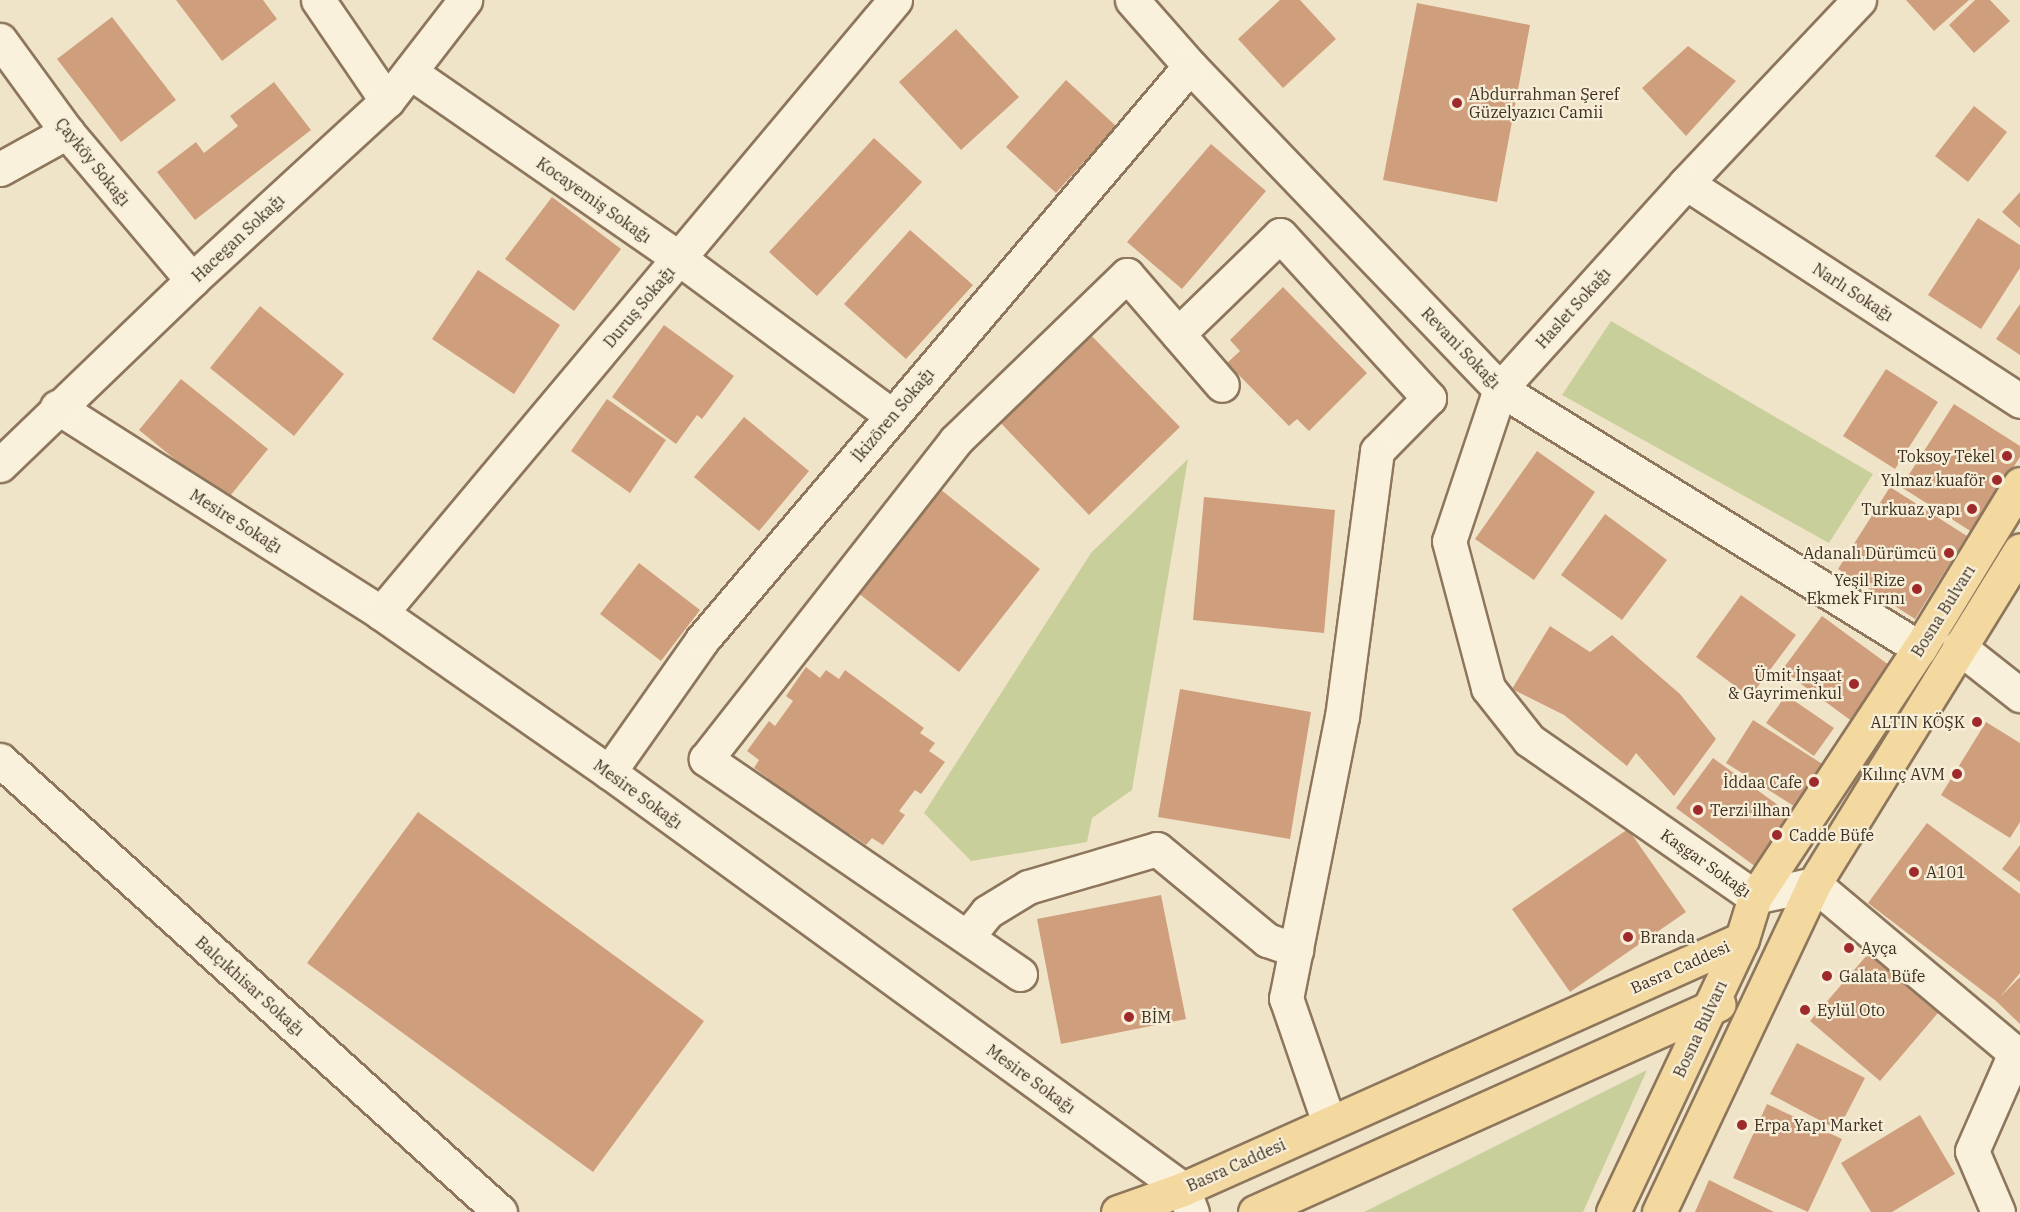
<!DOCTYPE html>
<html>
<head>
<meta charset="utf-8">
<style>
  body { margin:0 }
  #map { position:relative; width:2020px; height:1212px; overflow:hidden; background:#f0e4c8; font-family:"IBM Plex Serif",serif }
  div>[style] { position:absolute }
  .green>* { inset:0; background:#c9cf9b }
  .building>* { inset:0; background:#cf9f7d }
  .roads { filter:drop-shadow(2px 0 #8d765c) drop-shadow(-2px 0 #8d765c) drop-shadow(0 2px #8d765c) drop-shadow(0 -2px #8d765c) }
  .minor>* { height:33px; margin:-16.5px; padding:0 16.5px; transform-origin:16.5px; border-radius:16.5px; background:#faf1dc }
  .major>* { height:33px; margin:-16.5px; padding:0 16.5px; transform-origin:16.5px; border-radius:16.5px; background:#f3d9a0 }
  .dots>* { width:16px; height:16px; translate:-50% -50%; box-sizing:border-box; border:3px solid #f7eed8; border-radius:50% }
  span { translate:-50% -50%; white-space:nowrap; text-align:center; line-height:1.15; -webkit-text-stroke:4.5px #f7eed8; paint-order:stroke }
  .poi-label { font-size:16px; color:#3d2e20 }
  .left { translate:0 -50%; text-align:left }
  .right { translate:-100% -50%; text-align:right }
  .street-label { font-size:16px; color:#3d2e20 }
</style>
</head>
<body>
<div id="map">
  <div class="green">
    <div style="clip-path:polygon(1611px 321px,1873px 474px,1829px 543px,1562px 395px)"></div>
    <div style="clip-path:polygon(1188px 459px,1132px 790px,1092px 818px,1087px 842px,971px 861px,924px 813px,1091px 553px)"></div>
    <div style="clip-path:polygon(1647px 1070px,1583px 1212px,1364px 1212px)"></div>
  </div>
  <div class="building">
    <div style="clip-path:polygon(176px 0,263px 0,277px 19px,222px 61px)"></div>
    <div style="clip-path:polygon(1280px 0,1300px 0,1336px 39px,1283px 88px,1238px 39px)"></div>
    <div style="clip-path:polygon(1906px 0,1969px 0,1934px 31px)"></div>
    <div style="clip-path:polygon(1975px 0,1990px 0,2010px 21px,1974px 53px,1949px 25px)"></div>
    <div style="clip-path:polygon(1417px 3px,1530px 25px,1497px 202px,1383px 180px)"></div>
    <div style="clip-path:polygon(112px 17px,176px 100px,121px 142px,57px 59px)"></div>
    <div style="clip-path:polygon(956px 29px,1019px 97px,961px 150px,899px 82px)"></div>
    <div style="clip-path:polygon(1688px 46px,1736px 81px,1686px 136px,1642px 88px)"></div>
    <div style="clip-path:polygon(1066px 80px,1116px 126px,1056px 193px,1006px 147px)"></div>
    <div style="clip-path:polygon(274px 82px,311px 130px,195px 220px,157px 172px,196px 142px,204px 153px,238px 126px,230px 116px)"></div>
    <div style="clip-path:polygon(1974px 106px,2007px 132px,1968px 182px,1935px 156px)"></div>
    <div style="clip-path:polygon(874px 138px,922px 182px,817px 296px,769px 252px)"></div>
    <div style="clip-path:polygon(1211px 144px,1266px 191px,1182px 289px,1127px 242px)"></div>
    <div style="clip-path:polygon(2020px 192px,2020px 228px,2002px 212px)"></div>
    <div style="clip-path:polygon(552px 197px,621px 249px,574px 311px,505px 259px)"></div>
    <div style="clip-path:polygon(1978px 218px,2020px 245px,2020px 268px,1981px 329px,1928px 295px)"></div>
    <div style="clip-path:polygon(910px 230px,973px 285px,906px 359px,844px 304px)"></div>
    <div style="clip-path:polygon(478px 270px,560px 325px,514px 394px,432px 339px)"></div>
    <div style="clip-path:polygon(1283px 287px,1367px 373px,1309px 431px,1297px 419px,1289px 426px,1227px 363px,1240px 351px,1230px 340px)"></div>
    <div style="clip-path:polygon(2020px 304px,2020px 355px,1996px 339px)"></div>
    <div style="clip-path:polygon(260px 306px,344px 374px,294px 436px,210px 368px)"></div>
    <div style="clip-path:polygon(664px 325px,734px 376px,702px 419px,697px 415px,676px 444px,612px 397px)"></div>
    <div style="clip-path:polygon(1086px 330px,1180px 427px,1089px 515px,995px 417px)"></div>
    <div style="clip-path:polygon(1886px 369px,1938px 402px,1895px 469px,1843px 436px)"></div>
    <div style="clip-path:polygon(181px 379px,268px 449px,226px 501px,139px 430px)"></div>
    <div style="clip-path:polygon(607px 399px,666px 440px,630px 493px,571px 451px)"></div>
    <div style="clip-path:polygon(1954px 404px,2020px 446px,2020px 457px,1972px 532px,1901px 487px)"></div>
    <div style="clip-path:polygon(744px 417px,809px 471px,759px 531px,694px 477px)"></div>
    <div style="clip-path:polygon(1537px 451px,1595px 492px,1534px 580px,1475px 539px)"></div>
    <div style="clip-path:polygon(935px 485px,1040px 569px,959px 672px,853px 589px)"></div>
    <div style="clip-path:polygon(1890px 487px,1967px 536px,1915px 619px,1838px 569px)"></div>
    <div style="clip-path:polygon(1204px 497px,1335px 510px,1324px 633px,1193px 620px)"></div>
    <div style="clip-path:polygon(1605px 514px,1667px 560px,1622px 620px,1561px 575px)"></div>
    <div style="clip-path:polygon(639px 563px,700px 610px,661px 661px,600px 614px)"></div>
    <div style="clip-path:polygon(1741px 595px,1796px 635px,1750px 697px,1696px 657px)"></div>
    <div style="clip-path:polygon(1822px 616px,1893px 668px,1853px 722px,1782px 670px)"></div>
    <div style="clip-path:polygon(1550px 626px,1590px 652px,1612px 635px,1680px 694px,1716px 739px,1674px 796px,1636px 753px,1627px 766px,1564px 715px,1512px 689px)"></div>
    <div style="clip-path:polygon(806px 667px,820px 678px,826px 670px,839px 679px,845px 670px,924px 728px,920px 733px,935px 743px,929px 751px,945px 762px,921px 794px,915px 790px,899px 811px,905px 815px,883px 845px,872px 838px,866px 845px,850px 834px,845px 842px,764px 783px,768px 778px,754px 768px,759px 760px,747px 751px,769px 721px,775px 726px,793px 701px,786px 696px)"></div>
    <div style="clip-path:polygon(1180px 689px,1311px 712px,1290px 839px,1158px 817px)"></div>
    <div style="clip-path:polygon(1786px 695px,1834px 728px,1814px 756px,1766px 723px)"></div>
    <div style="clip-path:polygon(1753px 720px,1824px 765px,1797px 808px,1726px 763px)"></div>
    <div style="clip-path:polygon(1986px 722px,2020px 743px,2020px 822px,2010px 838px,1941px 795px)"></div>
    <div style="clip-path:polygon(1713px 758px,1793px 816px,1756px 867px,1676px 808px)"></div>
    <div style="clip-path:polygon(418px 812px,704px 1021px,593px 1172px,307px 963px)"></div>
    <div style="clip-path:polygon(1927px 823px,2020px 894px,2020px 973px,2000px 997px,2020px 977px,2020px 1024px,1996px 1001px,1868px 903px)"></div>
    <div style="clip-path:polygon(1628px 829px,1686px 912px,1570px 992px,1512px 909px)"></div>
    <div style="clip-path:polygon(2020px 845px,2020px 882px,2002px 869px)"></div>
    <div style="clip-path:polygon(1161px 895px,1186px 1019px,1061px 1044px,1037px 919px)"></div>
    <div style="clip-path:polygon(1874px 947px,1943px 1007px,1880px 1081px,1810px 1021px)"></div>
    <div style="clip-path:polygon(1797px 1043px,1865px 1078px,1838px 1130px,1770px 1094px)"></div>
    <div style="clip-path:polygon(1767px 1104px,1842px 1139px,1808px 1212px,1733px 1178px)"></div>
    <div style="clip-path:polygon(1920px 1115px,1955px 1174px,1892px 1212px,1871px 1212px,1841px 1163px)"></div>
    <div style="clip-path:polygon(1709px 1180px,1774px 1212px,1695px 1212px)"></div>
  </div>
  <div class="roads">
    <div class="minor">
      <div style="left:318px;top:0;width:122px;rotate:55.7deg"></div>
      <div style="left:1132px;top:0;width:88px;rotate:48.7deg"></div>
      <div style="left:1190px;top:66px;width:448px;rotate:46.2deg"></div>
      <div style="left:1500px;top:389px;width:493px;rotate:31.7deg"></div>
      <div style="left:1859px;top:0;width:252px;rotate:133.4deg"></div>
      <div style="left:1686px;top:183px;width:278px;rotate:132.1deg"></div>
      <div style="left:1500px;top:389px;width:160px;rotate:108.5deg"></div>
      <div style="left:1449px;top:541px;width:152px;rotate:75.1deg"></div>
      <div style="left:1488px;top:688px;width:66px;rotate:51.7deg"></div>
      <div style="left:1529px;top:740px;width:275px;rotate:34.8deg"></div>
      <div style="left:1755px;top:897px;width:60px;rotate:-12.4deg"></div>
      <div style="left:1814px;top:884px;width:269px;rotate:40deg"></div>
      <div style="left:0;top:40px;width:114px;rotate:53.9deg"></div>
      <div style="left:67px;top:132px;width:194px;rotate:49.8deg"></div>
      <div style="left:410px;top:72px;width:328px;rotate:34.7deg"></div>
      <div style="left:680px;top:259px;width:264px;rotate:36.5deg"></div>
      <div style="left:0;top:169px;width:77px;rotate:-28.9deg"></div>
      <div style="left:1686px;top:183px;width:399px;rotate:33.1deg"></div>
      <div style="left:1178px;top:334px;width:142px;rotate:-44.1deg"></div>
      <div style="left:1280px;top:235px;width:221px;rotate:47.6deg"></div>
      <div style="left:1429px;top:398px;width:74px;rotate:134.5deg"></div>
      <div style="left:1377px;top:451px;width:267px;rotate:97.5deg"></div>
      <div style="left:1342px;top:716px;width:288px;rotate:101.2deg"></div>
      <div style="left:1286px;top:998px;width:132px;rotate:71deg"></div>
      <div style="left:57px;top:407px;width:384px;rotate:32.4deg"></div>
      <div style="left:381px;top:613px;width:278px;rotate:34.9deg"></div>
      <div style="left:609px;top:772px;width:709px;rotate:36deg"></div>
      <div style="left:1183px;top:1189px;width:25px;rotate:69deg"></div>
      <div style="left:0;top:465px;width:267px;rotate:-43.9deg"></div>
      <div style="left:192px;top:280px;width:265px;rotate:-42.6deg"></div>
      <div style="left:387px;top:101px;width:128px;rotate:-52.3deg"></div>
      <div style="left:381px;top:613px;width:800px;rotate:-50.02deg"></div>
      <div style="left:1959px;top:647px;width:78px;rotate:38.2deg"></div>
      <div style="left:0;top:760px;width:674px;rotate:42.11deg"></div>
      <div style="left:609px;top:772px;width:161px;rotate:-54.8deg"></div>
      <div style="left:702px;top:640px;width:753px;rotate:-49.63deg"></div>
      <div style="left:967px;top:937px;width:32px;rotate:-51deg"></div>
      <div style="left:987px;top:912px;width:48px;rotate:-31.4deg"></div>
      <div style="left:1028px;top:887px;width:134px;rotate:-16.4deg"></div>
      <div style="left:1157px;top:849px;width:143px;rotate:39.6deg"></div>
      <div style="left:1267px;top:940px;width:31px;rotate:19deg"></div>
      <div style="left:1020px;top:974px;width:381px;rotate:-145.6deg"></div>
      <div style="left:706px;top:759px;width:404px;rotate:-51.9deg"></div>
      <div style="left:955px;top:441px;width:239px;rotate:-44deg"></div>
      <div style="left:1127px;top:275px;width:145px;rotate:49.2deg"></div>
      <div style="left:1998px;top:1212px;width:66px;rotate:-113.1deg"></div>
      <div style="left:1972px;top:1151px;width:107px;rotate:-66.3deg"></div>
    </div>
    <div class="major">
      <div style="left:1118px;top:1212px;width:69px;rotate:-19.5deg"></div>
      <div style="left:1183px;top:1189px;width:612px;rotate:-24.1deg"></div>
      <div style="left:1255px;top:1212px;width:508px;rotate:-24.15deg"></div>
      <div style="left:1613px;top:1212px;width:302px;rotate:-64.7deg"></div>
      <div style="left:1742px;top:939px;width:44px;rotate:-72.8deg"></div>
      <div style="left:1755px;top:897px;width:299px;rotate:-56.5deg"></div>
      <div style="left:1920px;top:648px;width:192px;rotate:-58.6deg"></div>
      <div style="left:1659px;top:1212px;width:363px;rotate:-64.7deg"></div>
      <div style="left:1814px;top:884px;width:392px;rotate:-58.3deg"></div>
    </div>
  </div>
  <div class="dots">
    <div style="left:1457px;top:103px;background:#9e2a2b"></div>
    <div style="left:2007px;top:456px;background:#9e2a2b"></div>
    <div style="left:1997px;top:480px;background:#9e2a2b"></div>
    <div style="left:1972px;top:509px;background:#9e2a2b"></div>
    <div style="left:1949px;top:553px;background:#9e2a2b"></div>
    <div style="left:1917px;top:589px;background:#9e2a2b"></div>
    <div style="left:1854px;top:684px;background:#9e2a2b"></div>
    <div style="left:1977px;top:722px;background:#9e2a2b"></div>
    <div style="left:1957px;top:774px;background:#9e2a2b"></div>
    <div style="left:1814px;top:782px;background:#9e2a2b"></div>
    <div style="left:1698px;top:810px;background:#9e2a2b"></div>
    <div style="left:1777px;top:835px;background:#9e2a2b"></div>
    <div style="left:1914px;top:872px;background:#9e2a2b"></div>
    <div style="left:1628px;top:937px;background:#9e2a2b"></div>
    <div style="left:1849px;top:948px;background:#9e2a2b"></div>
    <div style="left:1827px;top:976px;background:#9e2a2b"></div>
    <div style="left:1805px;top:1010px;background:#9e2a2b"></div>
    <div style="left:1129px;top:1017px;background:#9e2a2b"></div>
    <div style="left:1742px;top:1125px;background:#9e2a2b"></div>
  </div>
  <div class="poi-label">
    <span class="left" style="left:1469px;top:103px">Abdurrahman Şeref<br>Güzelyazıcı Camii</span>
    <span class="right" style="left:1995px;top:456px">Toksoy Tekel</span>
    <span class="right" style="left:1985px;top:480px">Yılmaz kuaför</span>
    <span class="right" style="left:1960px;top:509px">Turkuaz yapı</span>
    <span class="right" style="left:1937px;top:553px">Adanalı Dürümcü</span>
    <span class="right" style="left:1905px;top:589px">Yeşil Rize<br>Ekmek Fırını</span>
    <span class="right" style="left:1842px;top:684px">Ümit İnşaat<br>&amp; Gayrimenkul</span>
    <span class="right" style="left:1965px;top:722px">ALTIN KÖŞK</span>
    <span class="right" style="left:1945px;top:774px">Kılınç AVM</span>
    <span class="right" style="left:1802px;top:782px">İddaa Cafe</span>
    <span class="left" style="left:1710px;top:810px">Terzi ilhan</span>
    <span class="left" style="left:1789px;top:835px">Cadde Büfe</span>
    <span class="left" style="left:1926px;top:872px">A101</span>
    <span class="left" style="left:1640px;top:937px">Branda</span>
    <span class="left" style="left:1861px;top:948px">Ayça</span>
    <span class="left" style="left:1839px;top:976px">Galata Büfe</span>
    <span class="left" style="left:1817px;top:1010px">Eylül Oto</span>
    <span class="left" style="left:1141px;top:1017px">BİM</span>
    <span class="left" style="left:1754px;top:1125px">Erpa Yapı Market</span>
  </div>
  <div class="street-label">
    <span style="left:93px;top:162px;rotate:51deg">Çayköy Sokağı</span>
    <span style="left:594px;top:200px;rotate:35deg">Kocayemiş Sokağı</span>
    <span style="left:238px;top:238px;rotate:-43deg">Hacegan Sokağı</span>
    <span style="left:1853px;top:292px;rotate:33deg">Narlı Sokağı</span>
    <span style="left:639px;top:307px;rotate:-50deg">Duruş Sokağı</span>
    <span style="left:1573px;top:308px;rotate:-48deg">Haslet Sokağı</span>
    <span style="left:1461px;top:348px;rotate:46deg">Revani Sokağı</span>
    <span style="left:893px;top:415px;rotate:-50deg">İkizören Sokağı</span>
    <span style="left:236px;top:521px;rotate:32deg">Mesire Sokağı</span>
    <span style="left:1943px;top:611px;rotate:-58deg">Bosna Bulvarı</span>
    <span style="left:638px;top:794px;rotate:36deg">Mesire Sokağı</span>
    <span style="left:1706px;top:863px;rotate:35deg">Kaşgar Sokağı</span>
    <span style="left:1680px;top:967px;rotate:-24deg">Basra Caddesi</span>
    <span style="left:250px;top:986px;rotate:42deg">Balçıkhisar Sokağı</span>
    <span style="left:1700px;top:1029px;rotate:-65deg">Bosna Bulvarı</span>
    <span style="left:1031px;top:1079px;rotate:36deg">Mesire Sokağı</span>
    <span style="left:1236px;top:1165px;rotate:-24deg">Basra Caddesi</span>
  </div>
</div>
</body>
</html>
